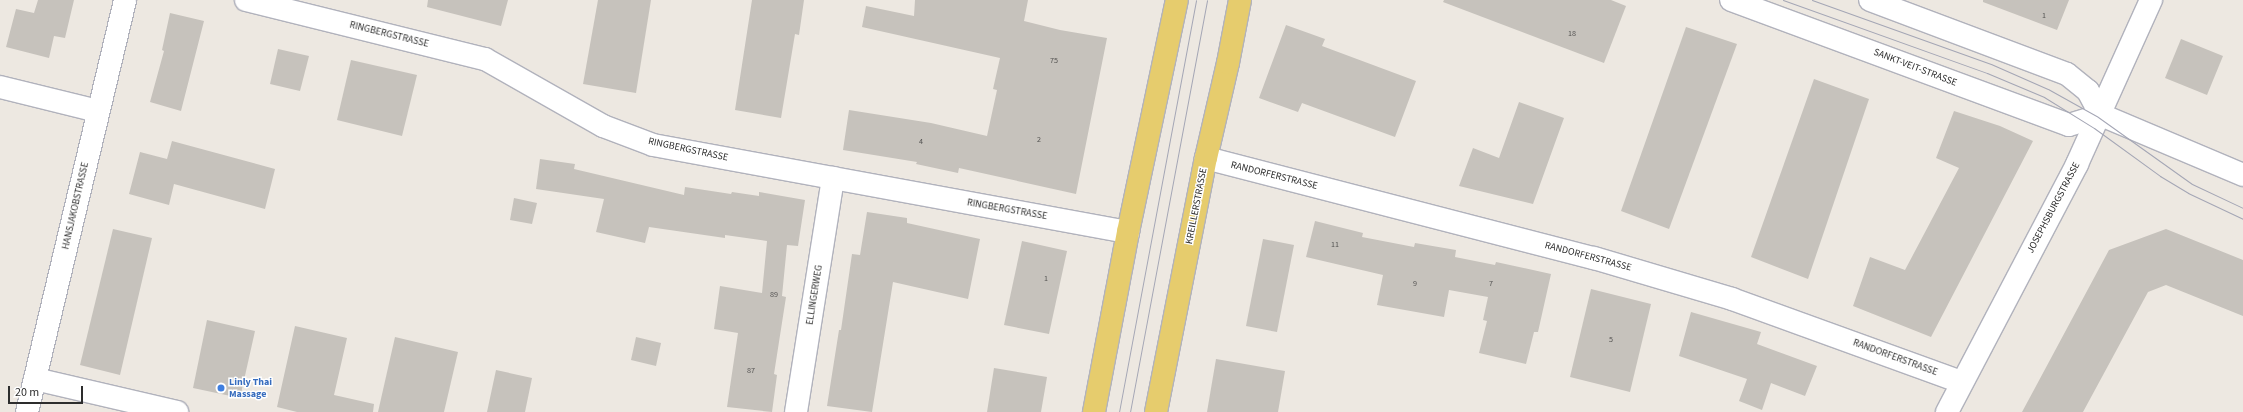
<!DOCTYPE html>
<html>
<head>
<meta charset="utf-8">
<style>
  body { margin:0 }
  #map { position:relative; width:2243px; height:412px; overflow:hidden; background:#ede8e1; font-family:"Source Sans 3",sans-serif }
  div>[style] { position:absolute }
  .building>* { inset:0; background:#c6c2bc }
  .roads { filter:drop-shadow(1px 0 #b1b2bc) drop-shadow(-1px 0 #b1b2bc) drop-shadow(0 1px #b1b2bc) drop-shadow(0 -1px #b1b2bc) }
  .minor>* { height:22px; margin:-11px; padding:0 11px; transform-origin:11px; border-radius:11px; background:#fff }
  .major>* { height:22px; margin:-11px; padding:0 11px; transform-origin:11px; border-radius:11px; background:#e6cc6d }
  .tram>* { height:1px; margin:-0.5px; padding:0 0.5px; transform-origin:0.5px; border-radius:0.5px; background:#a4a6b5 }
  .dots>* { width:11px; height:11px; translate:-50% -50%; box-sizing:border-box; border:2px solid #fff; border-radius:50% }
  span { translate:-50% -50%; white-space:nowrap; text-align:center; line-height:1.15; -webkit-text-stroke:3px #fff; paint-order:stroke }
  .number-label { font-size:8px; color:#535251 }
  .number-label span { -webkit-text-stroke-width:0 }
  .street-label { font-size:10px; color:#2d2d2d }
  .shop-label { font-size:10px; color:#366cbe; font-weight:700 }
  .left { translate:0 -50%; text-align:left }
  .scale { position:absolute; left:8px; top:386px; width:75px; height:18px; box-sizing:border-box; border:2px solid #2d2d2d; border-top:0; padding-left:5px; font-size:12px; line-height:14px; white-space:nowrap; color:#2d2d2d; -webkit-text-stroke:3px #fff; paint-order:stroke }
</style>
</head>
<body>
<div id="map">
  <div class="building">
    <div style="clip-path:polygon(38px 0,74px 0,65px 38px,54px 36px,49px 58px,6px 47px,16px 9px,34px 13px)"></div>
    <div style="clip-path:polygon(428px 0,508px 0,501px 26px,427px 7px)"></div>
    <div style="clip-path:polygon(598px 0,651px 0,636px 93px,583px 84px)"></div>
    <div style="clip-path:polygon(752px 0,804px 0,799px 35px,795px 34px,781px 118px,735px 110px)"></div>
    <div style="clip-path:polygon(915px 0,1028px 0,1024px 21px,1060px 30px,1107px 38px,1076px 194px,959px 168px,958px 173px,916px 164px,917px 162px,843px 150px,849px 110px,931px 123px,987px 136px,997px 90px,993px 89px,1000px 58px,862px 27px,866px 6px,914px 16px)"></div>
    <div style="clip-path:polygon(1444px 0,1611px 0,1626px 6px,1604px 63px,1443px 2px)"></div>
    <div style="clip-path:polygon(1983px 0,2069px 0,2057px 30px,1983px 2px)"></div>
    <div style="clip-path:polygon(170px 13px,204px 21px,181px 111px,150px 102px,164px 51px,162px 50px)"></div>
    <div style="clip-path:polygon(1286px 25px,1325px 39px,1322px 46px,1416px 81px,1395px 137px,1302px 103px,1298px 112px,1259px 98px)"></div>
    <div style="clip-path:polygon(1686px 27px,1737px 44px,1669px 229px,1621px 211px)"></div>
    <div style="clip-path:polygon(2181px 39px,2223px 56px,2207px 95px,2165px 78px)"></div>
    <div style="clip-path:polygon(278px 49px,309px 56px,300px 91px,270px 84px)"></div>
    <div style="clip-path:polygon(351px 60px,417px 75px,402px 136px,337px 120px)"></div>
    <div style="clip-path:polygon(1814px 79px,1869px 99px,1808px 279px,1751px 257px)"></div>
    <div style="clip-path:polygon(1519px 102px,1564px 118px,1533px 204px,1459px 186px,1473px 148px,1499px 158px)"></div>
    <div style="clip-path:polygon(1954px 111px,2000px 126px,2033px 141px,1931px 337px,1853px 306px,1870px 257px,1905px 270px,1959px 168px,1936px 158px)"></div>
    <div style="clip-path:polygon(172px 141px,275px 169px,265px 209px,174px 184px,169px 205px,129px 194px,140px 152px,167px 159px)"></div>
    <div style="clip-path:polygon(540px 159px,575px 164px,574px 169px,684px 195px,685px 187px,731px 194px,732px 192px,759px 196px,759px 192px,805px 200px,798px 246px,787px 245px,782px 296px,786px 297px,774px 374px,777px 375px,772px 412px,727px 407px,738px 333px,714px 329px,720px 286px,762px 293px,767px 241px,725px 235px,725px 238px,649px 227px,645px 243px,596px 232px,604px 199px,536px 189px)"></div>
    <div style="clip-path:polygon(514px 198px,537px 203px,532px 224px,510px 220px)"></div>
    <div style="clip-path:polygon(867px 212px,907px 218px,907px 223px,980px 239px,968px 299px,893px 282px,872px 412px,827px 406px,839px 330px,841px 330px,852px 254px,860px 255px)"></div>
    <div style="clip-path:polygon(1315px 221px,1363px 233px,1362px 237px,1414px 247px,1415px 243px,1456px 250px,1455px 257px,1495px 265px,1496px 262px,1551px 274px,1538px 332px,1534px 332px,1526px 364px,1479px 353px,1487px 321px,1483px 320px,1488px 297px,1449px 290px,1444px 317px,1377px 305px,1383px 275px,1306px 257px)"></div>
    <div style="clip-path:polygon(113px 229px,152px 238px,120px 375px,80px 365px)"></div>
    <div style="clip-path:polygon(2166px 229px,2243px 260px,2243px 316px,2166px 285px,2148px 292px,2083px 412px,2022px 412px,2109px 250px)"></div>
    <div style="clip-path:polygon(1263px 239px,1294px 245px,1277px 332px,1246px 326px)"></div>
    <div style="clip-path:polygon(1022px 241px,1067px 251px,1049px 334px,1004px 325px)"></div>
    <div style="clip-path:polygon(1591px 289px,1651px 304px,1630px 392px,1570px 377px)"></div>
    <div style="clip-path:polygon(1691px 312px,1761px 332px,1757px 344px,1817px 366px,1805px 396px,1771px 383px,1762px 410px,1739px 401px,1747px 379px,1679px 356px)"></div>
    <div style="clip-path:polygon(207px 320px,255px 331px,240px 398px,193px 388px)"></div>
    <div style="clip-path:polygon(295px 326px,347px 338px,334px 395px,374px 404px,373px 412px,297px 412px,277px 407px)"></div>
    <div style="clip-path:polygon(395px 337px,458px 352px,444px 412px,378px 412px)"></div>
    <div style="clip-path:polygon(636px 337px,661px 343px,656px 366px,631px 360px)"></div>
    <div style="clip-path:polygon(1216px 359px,1285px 371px,1278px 412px,1207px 412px)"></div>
    <div style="clip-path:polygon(994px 368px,1047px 377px,1041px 412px,987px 412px)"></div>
    <div style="clip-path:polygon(496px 370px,532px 378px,525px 412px,487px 412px)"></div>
  </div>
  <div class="roads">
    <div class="minor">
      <div style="left:246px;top:0;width:246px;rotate:13.9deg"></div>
      <div style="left:485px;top:59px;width:136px;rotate:29.6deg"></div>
      <div style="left:603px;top:126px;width:53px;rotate:20.8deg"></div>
      <div style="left:653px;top:145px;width:483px;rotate:10.4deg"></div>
      <div style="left:1731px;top:0;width:360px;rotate:20.3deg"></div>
      <div style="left:2069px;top:125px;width:34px;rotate:-17deg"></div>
      <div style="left:1870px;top:0;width:210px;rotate:20.6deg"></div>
      <div style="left:2067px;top:74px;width:27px;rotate:39deg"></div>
      <div style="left:2088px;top:91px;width:27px;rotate:62deg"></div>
      <div style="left:2101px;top:115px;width:154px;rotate:22.9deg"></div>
      <div style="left:0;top:87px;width:101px;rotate:13.8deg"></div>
      <div style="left:1206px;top:158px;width:401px;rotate:14.5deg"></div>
      <div style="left:1594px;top:258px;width:144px;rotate:16.5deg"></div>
      <div style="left:1732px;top:299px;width:244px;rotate:19.9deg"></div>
      <div style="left:35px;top:379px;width:146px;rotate:13.1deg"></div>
      <div style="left:27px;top:412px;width:423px;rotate:-76.6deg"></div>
      <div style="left:796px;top:412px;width:237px;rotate:-81deg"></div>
      <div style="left:1947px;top:412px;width:280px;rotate:-62.3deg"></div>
      <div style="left:2077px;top:164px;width:180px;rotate:-65.7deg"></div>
    </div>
    <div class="major">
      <div style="left:1094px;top:412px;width:183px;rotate:-79.3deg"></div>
      <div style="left:1128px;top:232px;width:237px;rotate:-78.1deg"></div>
      <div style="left:1156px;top:412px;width:259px;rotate:-78.9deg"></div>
      <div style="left:1206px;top:158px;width:98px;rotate:-77deg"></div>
      <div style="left:1228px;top:63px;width:64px;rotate:-79.2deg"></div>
    </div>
  </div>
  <div class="tram">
    <div style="left:1783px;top:0;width:217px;rotate:19.7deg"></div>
    <div style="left:1987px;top:73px;width:62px;rotate:22.8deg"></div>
    <div style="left:2044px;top:97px;width:59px;rotate:31.8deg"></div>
    <div style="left:2094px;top:128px;width:82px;rotate:36deg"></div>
    <div style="left:2160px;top:176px;width:33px;rotate:31deg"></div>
    <div style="left:2188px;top:193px;width:61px;rotate:25.3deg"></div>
    <div style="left:1812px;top:0;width:190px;rotate:19.7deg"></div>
    <div style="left:1991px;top:64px;width:62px;rotate:23.7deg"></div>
    <div style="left:2048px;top:89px;width:57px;rotate:29.2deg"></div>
    <div style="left:2098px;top:117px;width:115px;rotate:35.5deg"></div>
    <div style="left:2192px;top:184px;width:56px;rotate:25.2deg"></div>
    <div style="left:1119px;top:412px;width:419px;rotate:-79.4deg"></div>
    <div style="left:1130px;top:412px;width:419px;rotate:-79.4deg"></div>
  </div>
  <div class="dots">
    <div style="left:221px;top:388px;background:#3f7fe0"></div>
  </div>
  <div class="number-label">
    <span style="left:2044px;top:16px">1</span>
    <span style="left:1572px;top:34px">18</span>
    <span style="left:1054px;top:61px">75</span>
    <span style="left:1039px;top:140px">2</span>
    <span style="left:921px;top:142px">4</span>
    <span style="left:1335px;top:245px">11</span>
    <span style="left:1046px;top:279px">1</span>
    <span style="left:1415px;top:284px">9</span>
    <span style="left:1491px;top:284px">7</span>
    <span style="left:774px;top:295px">89</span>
    <span style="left:1611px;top:340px">5</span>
    <span style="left:751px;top:371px">87</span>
  </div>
  <div class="street-label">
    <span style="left:389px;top:35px;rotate:14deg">RINGBERGSTRASSE</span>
    <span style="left:1915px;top:68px;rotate:21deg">SANKT-VEIT-STRASSE</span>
    <span style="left:688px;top:150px;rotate:12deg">RINGBERGSTRASSE</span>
    <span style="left:1274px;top:176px;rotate:14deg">RANDORFERSTRASSE</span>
    <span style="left:76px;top:206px;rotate:-77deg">HANSJAKOBSTRASSE</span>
    <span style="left:1197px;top:206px;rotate:-79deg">KREILLERSTRASSE</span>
    <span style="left:2054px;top:208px;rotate:-62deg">JOSEPHSBURGSTRASSE</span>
    <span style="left:1007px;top:210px;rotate:10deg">RINGBERGSTRASSE</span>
    <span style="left:1588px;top:257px;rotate:15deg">RANDORFERSTRASSE</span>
    <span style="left:815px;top:295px;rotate:-81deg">ELLINGERWEG</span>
    <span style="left:1895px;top:358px;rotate:20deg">RANDORFERSTRASSE</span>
  </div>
  <div class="shop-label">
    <span class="left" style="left:229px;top:388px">Linly Thai<br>Massage</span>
  </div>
  <div class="scale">20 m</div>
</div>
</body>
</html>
